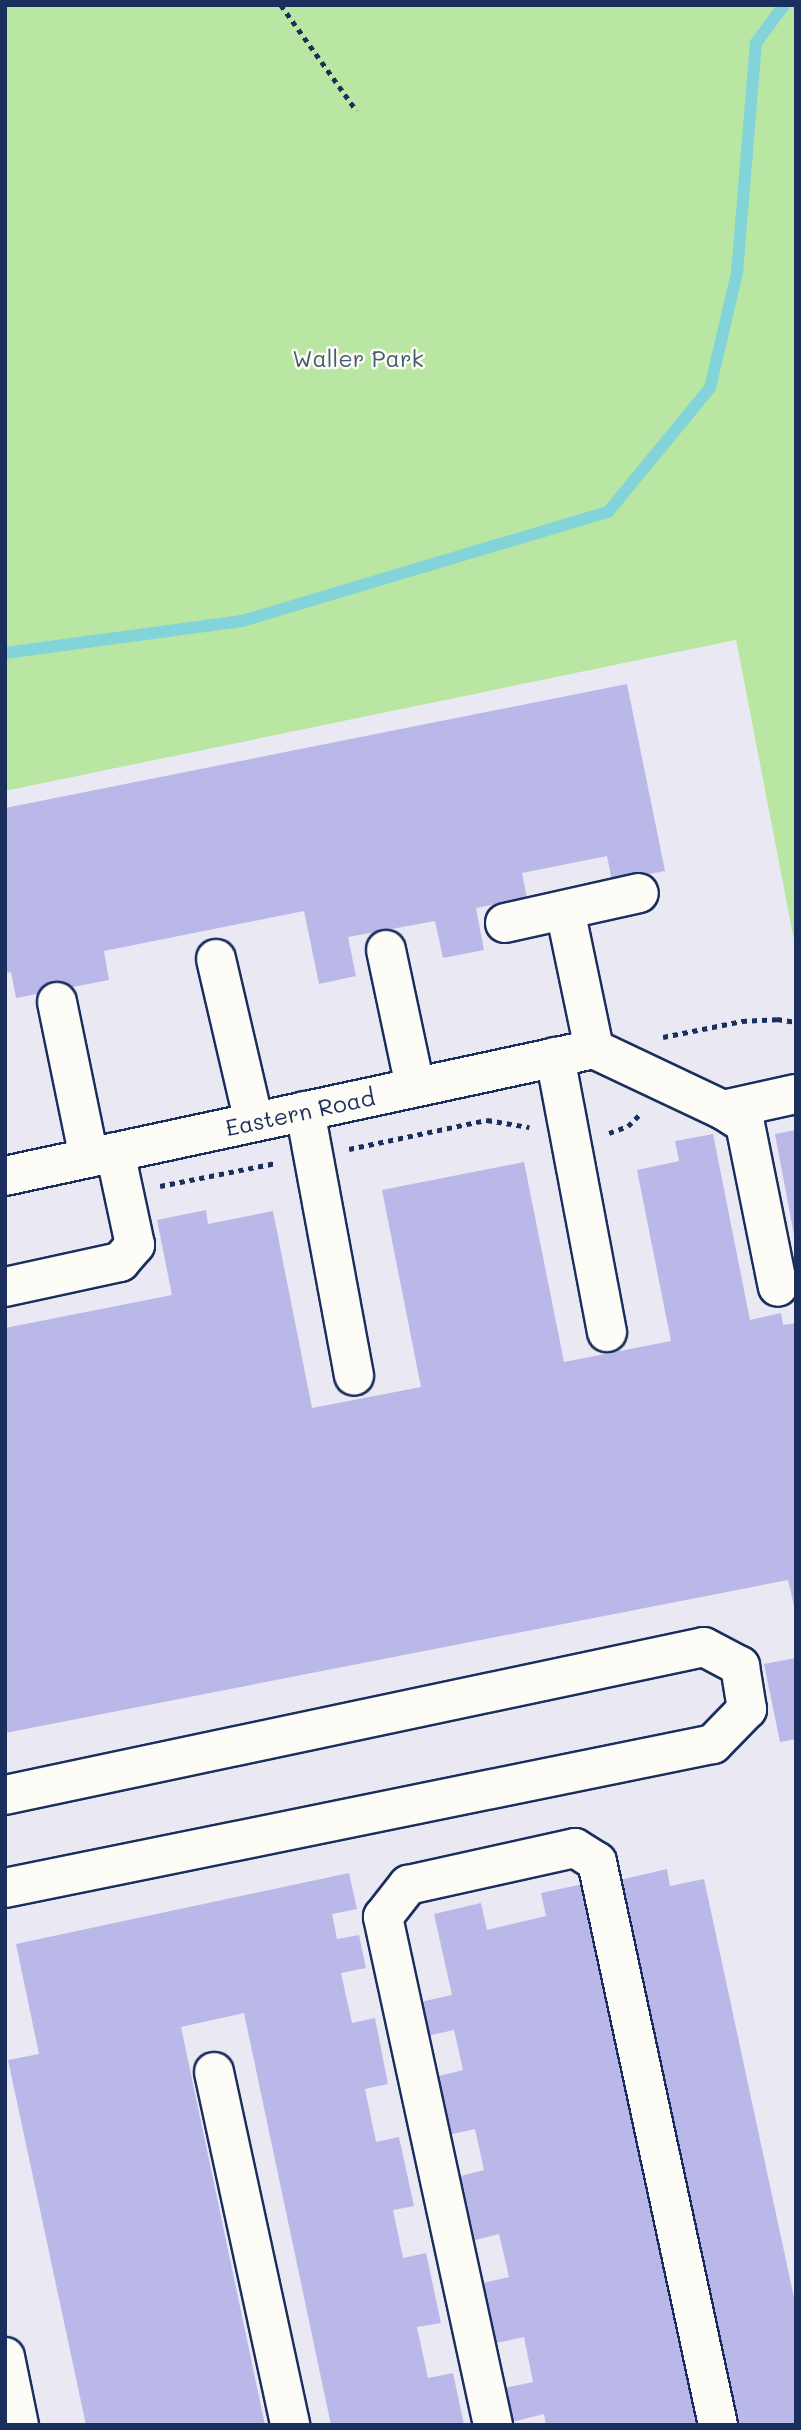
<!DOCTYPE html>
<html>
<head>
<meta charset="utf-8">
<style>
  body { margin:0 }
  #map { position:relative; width:801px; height:2430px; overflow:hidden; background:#fdfcf7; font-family:Mali,sans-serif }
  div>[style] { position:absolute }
  .built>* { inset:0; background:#e9e8f3 }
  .green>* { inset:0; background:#bae6a3 }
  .stream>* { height:12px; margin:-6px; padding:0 6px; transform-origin:6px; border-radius:6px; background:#82d4d9 }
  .building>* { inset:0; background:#bab8e9 }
  .path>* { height:4.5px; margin-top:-2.25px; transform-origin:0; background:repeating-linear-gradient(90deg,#1b2f5e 0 5px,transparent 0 10px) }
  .roads { filter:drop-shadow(2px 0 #1b2f5e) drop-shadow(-2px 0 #1b2f5e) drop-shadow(0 2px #1b2f5e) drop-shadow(0 -2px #1b2f5e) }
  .minor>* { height:38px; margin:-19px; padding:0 19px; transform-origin:19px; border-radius:19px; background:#fdfcf7 }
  span { translate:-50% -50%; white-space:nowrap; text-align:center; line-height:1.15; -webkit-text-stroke:5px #fdfcf7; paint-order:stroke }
  .park-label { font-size:23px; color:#435d6f }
  .street-label { font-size:23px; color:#1b2f5e }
  .frame { position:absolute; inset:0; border:7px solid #1b2f5e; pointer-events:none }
</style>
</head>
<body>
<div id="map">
  <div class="built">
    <div style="clip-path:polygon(736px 640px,796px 951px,796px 2425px,5px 2425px,5px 791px)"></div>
  </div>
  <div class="green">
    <div style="clip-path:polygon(5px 5px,796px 5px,796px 951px,736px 640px,5px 791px)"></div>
  </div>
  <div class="stream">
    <div style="left:5px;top:653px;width:239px;rotate:-7.7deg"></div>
    <div style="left:242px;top:621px;width:382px;rotate:-16.6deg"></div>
    <div style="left:608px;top:512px;width:161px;rotate:-50.6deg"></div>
    <div style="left:710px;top:388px;width:118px;rotate:-76.8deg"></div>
    <div style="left:737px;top:273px;width:231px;rotate:-85.3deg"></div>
    <div style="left:756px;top:43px;width:47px;rotate:-53.6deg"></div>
  </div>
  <div class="building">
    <div style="clip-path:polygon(627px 684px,665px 871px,612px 881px,607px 856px,522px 873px,527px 898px,476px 908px,484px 950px,443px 958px,435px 921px,348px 937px,356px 976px,319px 984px,304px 911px,104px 951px,109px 980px,16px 998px,11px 972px,5px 973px,5px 808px)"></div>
    <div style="clip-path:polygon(796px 1130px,796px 1235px,794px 1235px,775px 1134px)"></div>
    <div style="clip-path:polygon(713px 1134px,750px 1320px,781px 1313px,783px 1325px,796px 1323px,796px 1614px,788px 1580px,5px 1733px,5px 1328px,172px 1295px,157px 1220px,206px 1210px,208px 1224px,273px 1211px,312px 1408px,421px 1387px,382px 1190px,524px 1162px,564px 1362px,671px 1341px,637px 1170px,679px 1161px,675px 1141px)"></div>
    <div style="clip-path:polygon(796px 1658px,796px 1739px,780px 1742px,764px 1664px)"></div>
    <div style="clip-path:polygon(667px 1869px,670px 1886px,704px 1879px,796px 2307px,796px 2425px,736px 2425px,620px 1880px)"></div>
    <div style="clip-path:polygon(349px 1873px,357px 1909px,332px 1914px,337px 1939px,359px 1935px,366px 1968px,341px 1973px,352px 2023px,375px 2018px,388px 2084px,365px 2089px,376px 2142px,399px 2137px,414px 2206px,393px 2210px,403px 2258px,426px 2253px,441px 2323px,417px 2327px,428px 2378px,453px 2373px,464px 2425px,331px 2425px,244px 2013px,181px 2027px,265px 2425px,86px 2425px,8px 2060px,39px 2054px,16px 1944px)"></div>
    <div style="clip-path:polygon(583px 1884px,704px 2425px,546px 2425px,544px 2414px,512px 2422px,505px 2388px,533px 2382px,524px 2337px,496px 2343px,483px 2283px,509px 2277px,499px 2234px,475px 2240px,461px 2176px,484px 2170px,475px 2129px,448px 2135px,435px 2077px,463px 2070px,454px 2030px,427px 2036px,420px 2002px,452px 1995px,434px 1914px,481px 1903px,487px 1930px,546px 1916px,541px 1893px)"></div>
  </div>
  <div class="path">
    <div style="left:281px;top:5px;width:130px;rotate:54.4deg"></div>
    <div style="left:663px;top:1037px;width:81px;rotate:-11.4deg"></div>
    <div style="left:742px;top:1021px;width:35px;rotate:-3deg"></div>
    <div style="left:777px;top:1019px;width:19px;rotate:9deg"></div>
    <div style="left:609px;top:1133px;width:20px;rotate:-20deg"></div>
    <div style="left:628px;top:1126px;width:17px;rotate:-45deg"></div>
    <div style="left:349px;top:1149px;width:141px;rotate:-11.9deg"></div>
    <div style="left:487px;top:1120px;width:43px;rotate:9.5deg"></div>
    <div style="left:160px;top:1186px;width:118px;rotate:-11.2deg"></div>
  </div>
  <div class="roads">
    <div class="minor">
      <div style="left:565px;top:910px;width:142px;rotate:78.2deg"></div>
      <div style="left:505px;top:923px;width:137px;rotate:-12.6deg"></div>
      <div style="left:386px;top:950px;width:140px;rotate:78deg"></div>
      <div style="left:216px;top:959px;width:167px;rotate:76.9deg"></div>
      <div style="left:57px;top:1002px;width:159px;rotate:78.4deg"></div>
      <div style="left:594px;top:1049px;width:143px;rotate:25.3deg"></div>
      <div style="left:723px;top:1110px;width:26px;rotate:32deg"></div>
      <div style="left:745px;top:1124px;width:166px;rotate:78.6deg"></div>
      <div style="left:555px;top:1057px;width:280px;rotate:79.3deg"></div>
      <div style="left:723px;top:1110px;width:75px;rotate:-12.4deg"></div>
      <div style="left:305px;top:1111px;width:269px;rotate:79.5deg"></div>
      <div style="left:5px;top:1176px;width:603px;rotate:-12.17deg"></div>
      <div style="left:5px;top:1287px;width:118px;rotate:-12.3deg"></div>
      <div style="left:120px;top:1262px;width:23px;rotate:-49deg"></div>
      <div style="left:135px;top:1245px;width:95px;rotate:-102.1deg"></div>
      <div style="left:5px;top:1795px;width:714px;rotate:-11.95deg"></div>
      <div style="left:704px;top:1647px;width:41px;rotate:27.8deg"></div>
      <div style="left:740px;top:1666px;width:44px;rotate:80.8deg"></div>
      <div style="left:747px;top:1709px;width:49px;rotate:134.2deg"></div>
      <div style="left:713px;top:1744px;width:722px;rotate:168.5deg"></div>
      <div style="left:214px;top:2072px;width:361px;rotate:77.8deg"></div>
      <div style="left:5px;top:2357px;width:69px;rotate:78.4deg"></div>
      <div style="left:493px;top:2425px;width:520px;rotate:-102.22deg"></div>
      <div style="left:383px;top:1917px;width:41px;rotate:-52deg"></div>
      <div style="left:408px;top:1885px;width:171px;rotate:-12.5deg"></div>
      <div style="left:575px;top:1848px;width:26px;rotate:32deg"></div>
      <div style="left:597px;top:1862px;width:576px;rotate:77.87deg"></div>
    </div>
  </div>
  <div class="park-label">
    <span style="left:358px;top:358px">Waller Park</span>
  </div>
  <div class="street-label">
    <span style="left:300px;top:1112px;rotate:-12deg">Eastern Road</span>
  </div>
  <div class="frame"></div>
</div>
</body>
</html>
